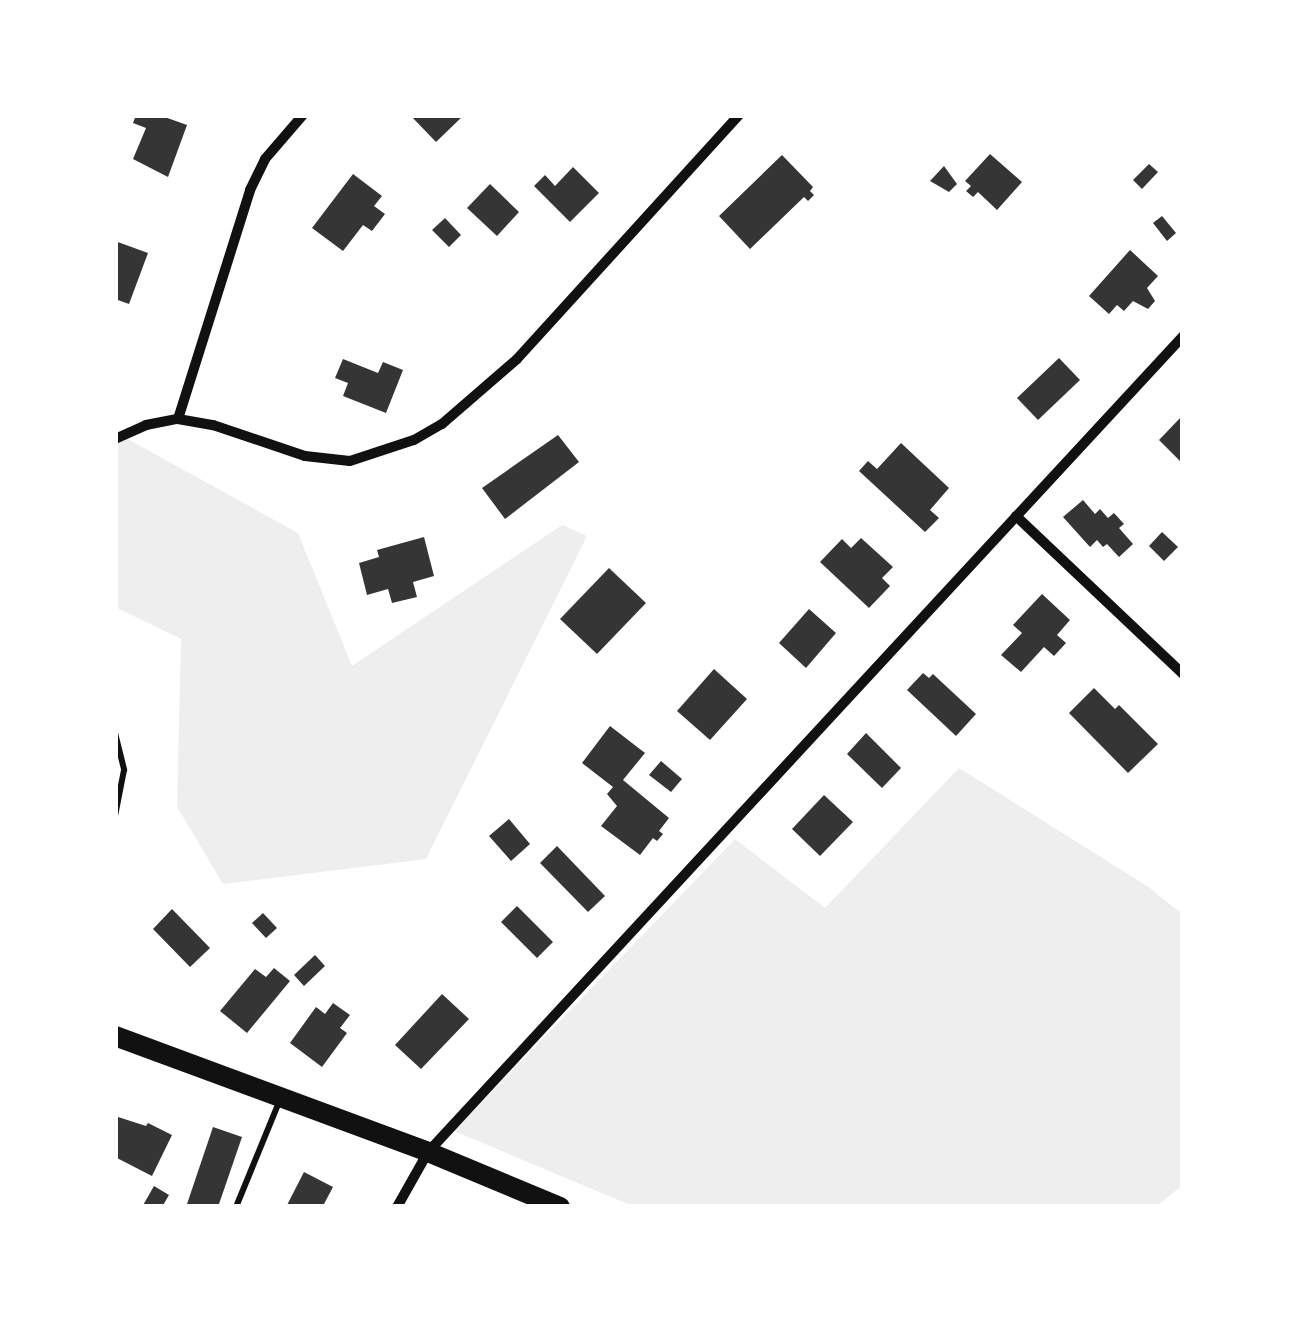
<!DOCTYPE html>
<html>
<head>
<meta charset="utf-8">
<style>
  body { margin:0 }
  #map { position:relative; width:1298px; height:1322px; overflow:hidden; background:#fff; font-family:Manrope,sans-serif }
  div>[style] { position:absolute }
  .green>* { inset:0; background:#eee }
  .building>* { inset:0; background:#353535 }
  .service>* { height:6px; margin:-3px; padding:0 3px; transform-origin:3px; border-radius:3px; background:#111 }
  .minor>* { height:10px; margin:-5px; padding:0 5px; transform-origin:5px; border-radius:5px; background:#111 }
  .primary>* { height:20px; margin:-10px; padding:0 10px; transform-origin:10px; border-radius:10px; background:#111 }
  span { translate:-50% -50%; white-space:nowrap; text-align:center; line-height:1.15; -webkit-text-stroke:8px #fff; paint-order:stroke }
  .frame { position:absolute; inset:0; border:118px solid #fff; pointer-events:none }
</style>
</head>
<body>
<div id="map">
  <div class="green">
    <div style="clip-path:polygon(115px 432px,298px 533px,352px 666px,562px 525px,587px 536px,426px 859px,223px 884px,177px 807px,181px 639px,115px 607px)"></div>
    <div style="clip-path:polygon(959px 768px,1150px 888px,1183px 915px,1183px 1185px,1155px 1207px,635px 1207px,454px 1131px,735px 839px,825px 908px)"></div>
  </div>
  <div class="building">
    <div style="clip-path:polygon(136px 115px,159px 115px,187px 125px,168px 177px,133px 159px,146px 128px,133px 123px)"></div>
    <div style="clip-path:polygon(410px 115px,464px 115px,436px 142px)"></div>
    <div style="clip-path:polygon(990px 154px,1022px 182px,997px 210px,978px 192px,973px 197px,966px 191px,971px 186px,965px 181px)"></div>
    <div style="clip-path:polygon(782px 155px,813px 187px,810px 191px,814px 195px,808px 201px,804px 197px,750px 249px,719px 216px)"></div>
    <div style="clip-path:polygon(1149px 164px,1158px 172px,1142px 189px,1133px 180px)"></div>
    <div style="clip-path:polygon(944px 166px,957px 184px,949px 192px,930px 181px)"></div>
    <div style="clip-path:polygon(573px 167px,599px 193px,570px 222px,534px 186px,545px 175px,555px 186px)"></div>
    <div style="clip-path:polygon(353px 174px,382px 196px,374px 206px,385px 214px,372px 231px,363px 225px,343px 251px,312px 228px)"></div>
    <div style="clip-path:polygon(490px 184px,519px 212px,497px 236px,467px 208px)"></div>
    <div style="clip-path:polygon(1162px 216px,1176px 233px,1167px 241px,1153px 223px)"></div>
    <div style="clip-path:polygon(445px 218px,461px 235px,449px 247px,432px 230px)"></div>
    <div style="clip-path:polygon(115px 241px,148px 253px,129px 304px,115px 299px)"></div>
    <div style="clip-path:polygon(1130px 250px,1158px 276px,1147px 288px,1155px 301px,1148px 309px,1133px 301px,1124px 311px,1117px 305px,1109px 314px,1089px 296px)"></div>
    <div style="clip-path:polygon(1059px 358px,1080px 380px,1038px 420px,1017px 398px)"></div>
    <div style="clip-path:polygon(343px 359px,378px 373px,383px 362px,403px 370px,386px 413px,343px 396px,348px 383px,335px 378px)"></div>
    <div style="clip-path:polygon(1183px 415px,1183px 464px,1159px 440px)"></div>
    <div style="clip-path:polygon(558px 435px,579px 462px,505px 519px,482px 488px)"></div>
    <div style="clip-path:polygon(901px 443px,949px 488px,930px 510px,939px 518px,925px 532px,859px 471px,868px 461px,877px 469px)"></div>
    <div style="clip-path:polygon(1083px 500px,1095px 514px,1100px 509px,1108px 518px,1114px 513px,1124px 524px,1119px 528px,1133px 544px,1119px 557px,1107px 544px,1103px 547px,1097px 540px,1090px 547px,1063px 517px)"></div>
    <div style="clip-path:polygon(1162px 532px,1178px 547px,1164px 561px,1149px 546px)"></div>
    <div style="clip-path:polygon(424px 537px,434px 576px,413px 582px,417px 597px,392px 603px,388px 589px,367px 595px,359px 563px,379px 557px,377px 550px)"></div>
    <div style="clip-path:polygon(861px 538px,893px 567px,882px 578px,890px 586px,869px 608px,820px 562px,842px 539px,851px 548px)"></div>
    <div style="clip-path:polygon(609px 568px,646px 603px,597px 654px,560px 619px)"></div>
    <div style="clip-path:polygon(1042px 594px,1070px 620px,1057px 635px,1066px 643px,1054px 656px,1044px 647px,1021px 672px,1001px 655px,1022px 633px,1013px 625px)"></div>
    <div style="clip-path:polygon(809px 609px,836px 633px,806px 668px,779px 643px)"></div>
    <div style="clip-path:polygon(714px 669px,747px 699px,710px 740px,677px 711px)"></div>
    <div style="clip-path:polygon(923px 673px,929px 678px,933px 674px,976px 714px,956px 736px,907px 690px)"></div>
    <div style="clip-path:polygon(1094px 688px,1115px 709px,1119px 705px,1158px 744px,1128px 773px,1069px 713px)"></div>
    <div style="clip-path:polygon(610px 726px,645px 753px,623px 780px,669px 818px,659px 831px,663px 834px,657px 841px,653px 838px,640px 855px,601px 826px,617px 806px,607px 794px,613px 787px,582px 763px)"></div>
    <div style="clip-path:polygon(866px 733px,901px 768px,882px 788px,847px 754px)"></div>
    <div style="clip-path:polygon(661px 761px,682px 779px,671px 792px,649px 775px)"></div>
    <div style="clip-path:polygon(824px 795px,853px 822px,820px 856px,792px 829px)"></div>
    <div style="clip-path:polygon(509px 819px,530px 844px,511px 861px,489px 836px)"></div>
    <div style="clip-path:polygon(557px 846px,605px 896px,588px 912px,540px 863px)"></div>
    <div style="clip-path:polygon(517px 906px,553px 942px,537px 958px,501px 922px)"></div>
    <div style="clip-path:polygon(172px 909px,210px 948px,190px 967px,153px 929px)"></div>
    <div style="clip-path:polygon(263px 913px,277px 928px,266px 938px,252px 923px)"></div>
    <div style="clip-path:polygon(315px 955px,325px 966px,304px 986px,294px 975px)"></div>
    <div style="clip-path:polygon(274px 968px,290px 981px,247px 1033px,220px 1011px,255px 969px,266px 977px)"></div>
    <div style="clip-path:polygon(442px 994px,469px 1019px,421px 1069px,395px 1045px)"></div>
    <div style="clip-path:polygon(333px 1003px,350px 1015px,340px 1028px,347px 1033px,322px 1067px,290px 1043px,316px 1007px,325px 1014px)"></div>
    <div style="clip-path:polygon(115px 1116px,146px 1126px,148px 1123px,172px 1135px,152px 1176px,115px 1157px)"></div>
    <div style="clip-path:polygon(213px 1127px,242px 1137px,218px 1207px,186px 1207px)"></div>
    <div style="clip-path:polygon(304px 1172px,333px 1187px,324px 1204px,332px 1207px,286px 1207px)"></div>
    <div style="clip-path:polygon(154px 1186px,169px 1195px,162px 1207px,142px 1207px)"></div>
  </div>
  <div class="service">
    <div style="left:115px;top:733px;width:38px;rotate:76deg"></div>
    <div style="left:124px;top:770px;width:47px;rotate:101.1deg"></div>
    <div style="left:236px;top:1207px;width:113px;rotate:-67.7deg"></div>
  </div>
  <div class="minor">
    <div style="left:178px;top:419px;width:240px;rotate:-72.5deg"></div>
    <div style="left:250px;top:190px;width:34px;rotate:-64deg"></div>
    <div style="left:265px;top:159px;width:58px;rotate:-49.2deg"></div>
    <div style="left:115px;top:439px;width:34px;rotate:-24deg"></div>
    <div style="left:146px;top:425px;width:33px;rotate:-11deg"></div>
    <div style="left:178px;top:419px;width:36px;rotate:10deg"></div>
    <div style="left:213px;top:425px;width:97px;rotate:18.6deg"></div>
    <div style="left:305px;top:456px;width:45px;rotate:6.3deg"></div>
    <div style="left:350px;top:461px;width:67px;rotate:-18.2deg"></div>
    <div style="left:414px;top:440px;width:32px;rotate:-30deg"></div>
    <div style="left:442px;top:424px;width:99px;rotate:-40.9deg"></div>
    <div style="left:517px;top:359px;width:330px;rotate:-47.7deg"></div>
    <div style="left:1016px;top:516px;width:230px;rotate:43.4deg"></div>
    <div style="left:397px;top:1207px;width:63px;rotate:-60.6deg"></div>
    <div style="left:428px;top:1152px;width:1112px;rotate:-47.22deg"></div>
  </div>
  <div class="primary">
    <div style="left:115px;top:1036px;width:334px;rotate:20.3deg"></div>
    <div style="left:428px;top:1152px;width:143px;rotate:22.6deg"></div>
  </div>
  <div class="frame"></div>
</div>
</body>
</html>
